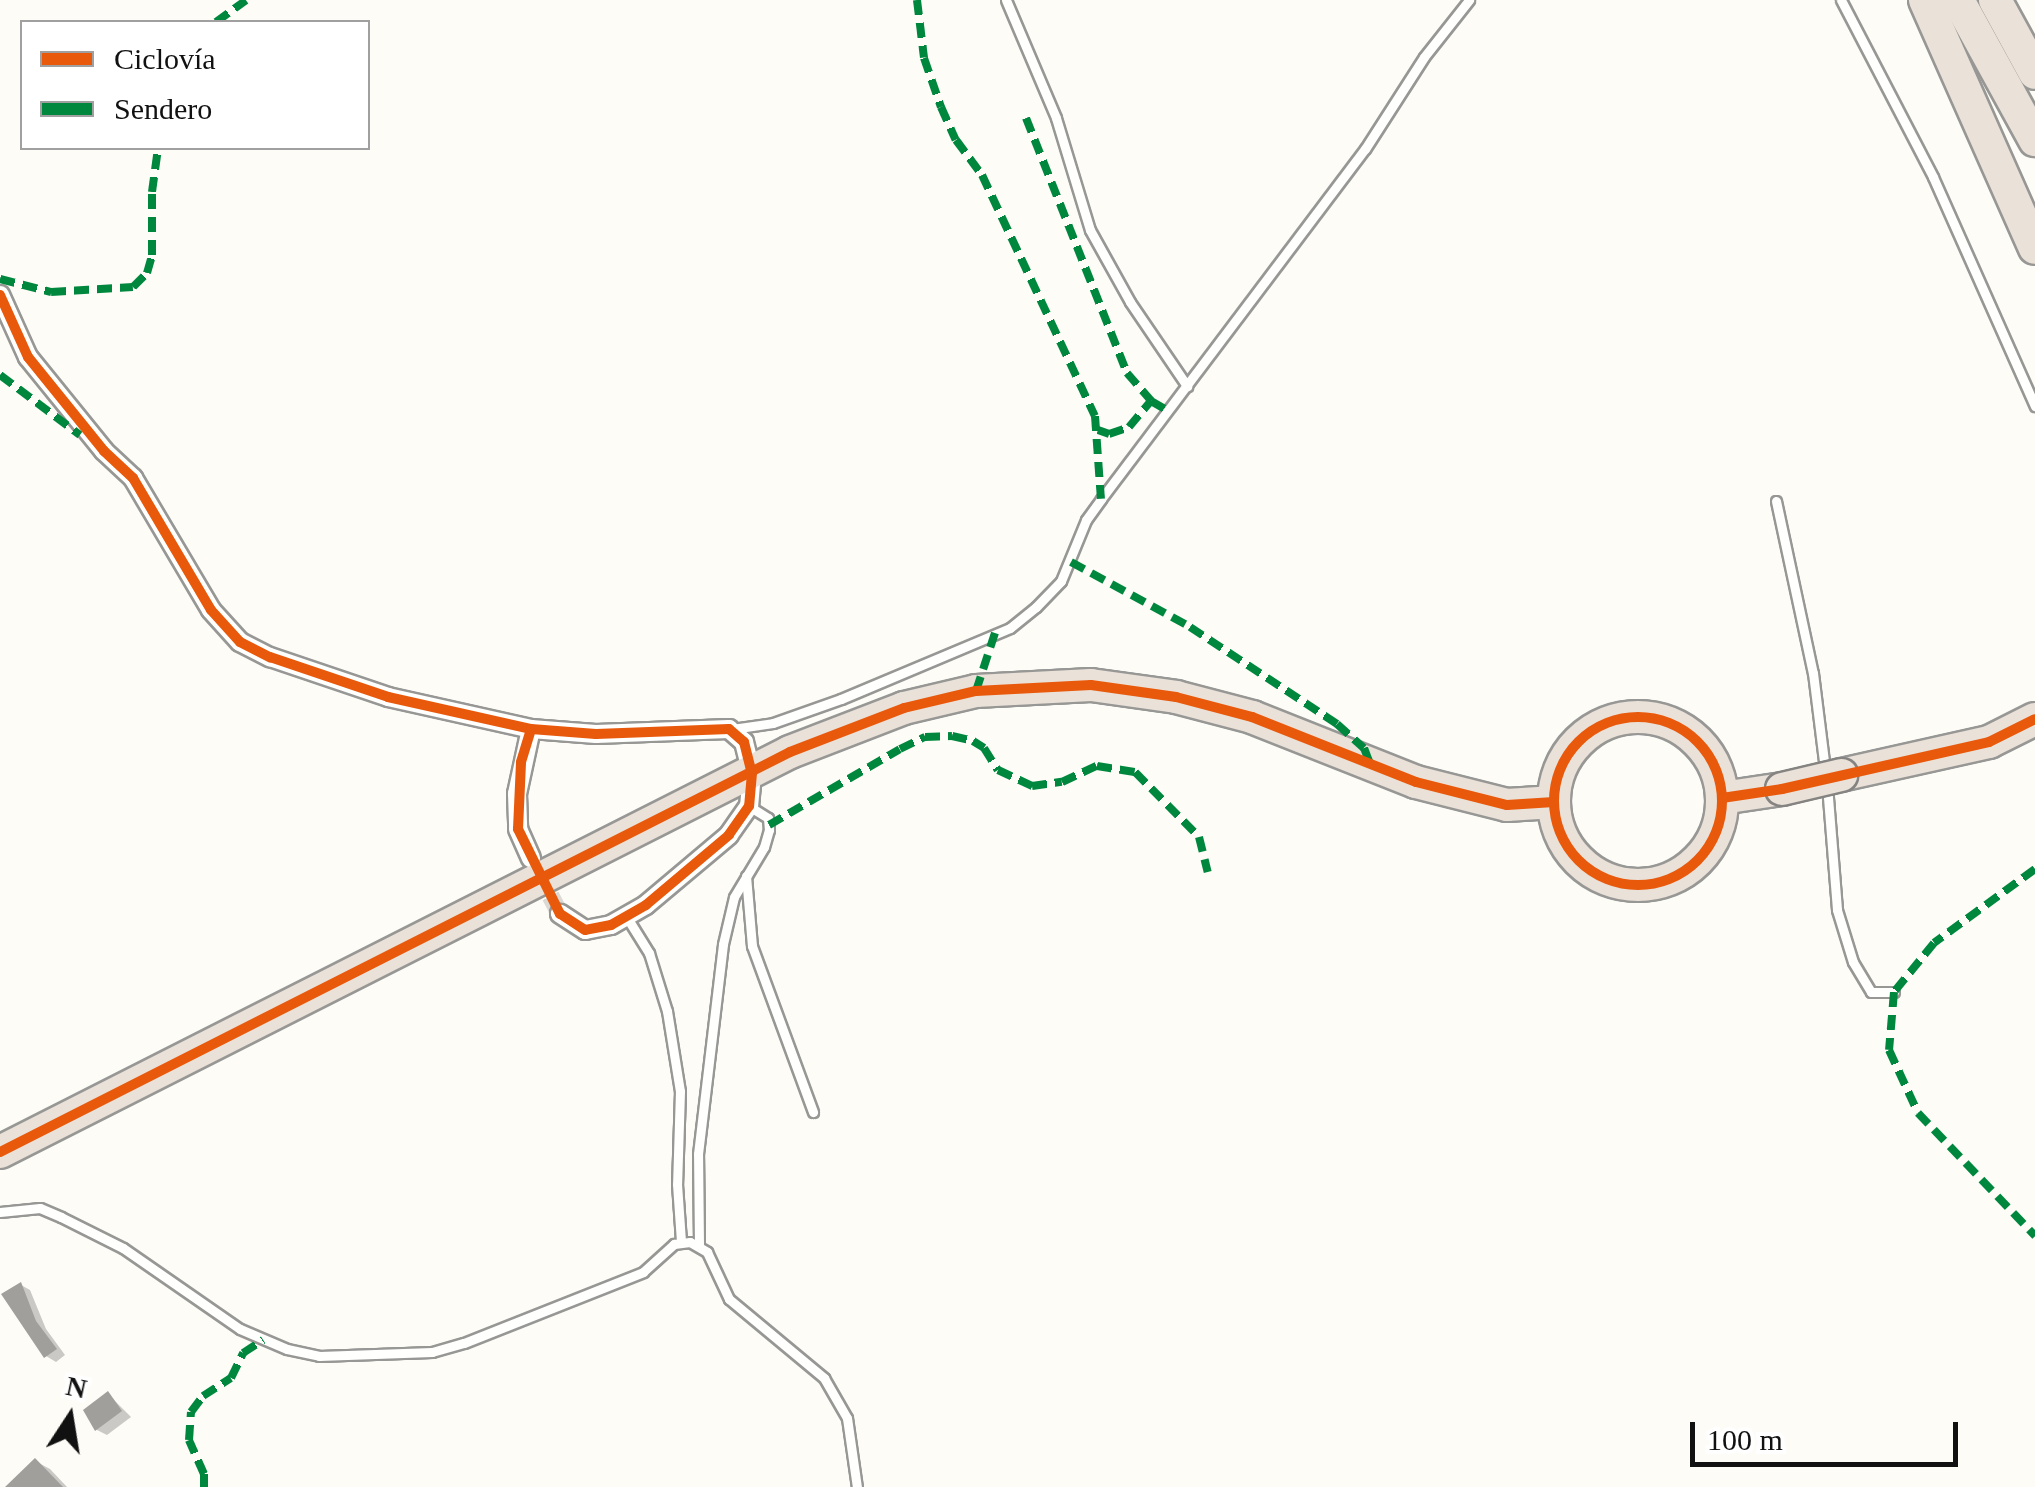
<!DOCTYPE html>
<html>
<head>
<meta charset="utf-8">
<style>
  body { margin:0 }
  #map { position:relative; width:2035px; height:1487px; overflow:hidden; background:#fdfcf7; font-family:Georgia,serif }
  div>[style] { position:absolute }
  .shadow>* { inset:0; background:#0003 }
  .building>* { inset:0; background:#a19f9c }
  .street-tunnel>* { height:18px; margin-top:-9px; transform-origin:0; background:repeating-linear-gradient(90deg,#dad9d4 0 18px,transparent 0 27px) }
  .roads { filter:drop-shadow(2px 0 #979795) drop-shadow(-2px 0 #979795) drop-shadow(0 2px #979795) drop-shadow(0 -2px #979795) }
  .lane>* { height:9px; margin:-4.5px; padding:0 4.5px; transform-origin:4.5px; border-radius:4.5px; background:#fffffe }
  .street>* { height:18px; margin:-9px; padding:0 9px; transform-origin:9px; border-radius:9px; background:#fffffe }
  .highway>* { height:32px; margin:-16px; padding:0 16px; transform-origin:16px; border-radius:16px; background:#eae1d8 }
  .highway>.ring { margin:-16px; padding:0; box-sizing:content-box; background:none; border:32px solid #eae1d8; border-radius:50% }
  .bridges { filter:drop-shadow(2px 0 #858482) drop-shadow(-2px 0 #858482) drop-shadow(0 2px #858482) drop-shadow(0 -2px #858482) }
  .highway-bridge>* { height:32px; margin:-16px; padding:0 16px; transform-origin:16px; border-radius:16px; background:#eae1d8 }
  .quiet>* { height:8px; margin-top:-4px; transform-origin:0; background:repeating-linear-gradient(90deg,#00873e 0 15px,transparent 0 23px) }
  .cycleway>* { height:10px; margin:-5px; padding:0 5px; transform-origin:5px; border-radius:5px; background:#e8590c }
  .cycleway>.ring { margin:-5px; padding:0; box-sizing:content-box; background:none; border:10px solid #e8590c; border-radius:50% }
  span { translate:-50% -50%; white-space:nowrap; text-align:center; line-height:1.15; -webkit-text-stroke:10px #fff; paint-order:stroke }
  .legend { position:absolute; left:20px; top:20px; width:350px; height:130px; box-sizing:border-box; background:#fff; border:2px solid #a0a0a0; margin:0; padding:12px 18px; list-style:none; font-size:30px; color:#111 }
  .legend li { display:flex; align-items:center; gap:20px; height:50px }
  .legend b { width:50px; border:2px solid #a0a0a0 }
  .north { position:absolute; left:20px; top:1367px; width:100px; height:100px; -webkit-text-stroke:8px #fff; paint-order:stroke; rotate:12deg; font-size:28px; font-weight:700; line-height:40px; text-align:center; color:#111 }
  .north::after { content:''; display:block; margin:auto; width:35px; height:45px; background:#111; clip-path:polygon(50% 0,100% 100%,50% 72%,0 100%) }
  .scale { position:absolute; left:1690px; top:1422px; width:268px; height:45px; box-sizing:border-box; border:5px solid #111; border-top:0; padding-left:12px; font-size:30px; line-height:35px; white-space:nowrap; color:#111; -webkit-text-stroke:8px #fff; paint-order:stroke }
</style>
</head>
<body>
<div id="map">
  <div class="shadow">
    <div style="clip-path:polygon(21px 1285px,30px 1290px,46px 1329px,65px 1355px,56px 1362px,46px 1356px)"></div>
    <div style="clip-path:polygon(108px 1394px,131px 1417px,107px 1435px,97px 1430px,86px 1410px)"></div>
    <div style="clip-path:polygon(35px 1461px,50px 1469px,67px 1487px,9px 1487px)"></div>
  </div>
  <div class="building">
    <div style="clip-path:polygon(21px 1282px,36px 1321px,57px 1349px,44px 1358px,1px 1294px)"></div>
    <div style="clip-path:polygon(108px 1391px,122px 1411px,95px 1431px,83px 1410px)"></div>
    <div style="clip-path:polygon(35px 1458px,63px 1487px,5px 1487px)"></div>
  </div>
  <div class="street-tunnel">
    <div style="left:538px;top:872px;width:47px;rotate:62.4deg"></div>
  </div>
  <div class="roads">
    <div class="lane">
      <div style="left:1006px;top:0;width:128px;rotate:67deg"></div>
      <div style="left:1056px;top:118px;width:117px;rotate:73.1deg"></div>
      <div style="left:1090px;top:230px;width:82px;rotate:60.9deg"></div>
      <div style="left:1130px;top:302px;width:102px;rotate:55.8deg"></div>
      <div style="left:1841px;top:0;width:199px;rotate:62.5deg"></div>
      <div style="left:1933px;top:177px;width:251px;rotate:66deg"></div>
      <div style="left:1776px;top:501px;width:176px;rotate:77.9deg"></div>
      <div style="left:1813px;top:673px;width:98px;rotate:82.9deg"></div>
      <div style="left:732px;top:729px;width:41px;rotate:-8.3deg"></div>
      <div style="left:773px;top:723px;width:72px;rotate:-19.4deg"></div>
      <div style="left:841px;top:699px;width:183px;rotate:-22.8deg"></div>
      <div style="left:1010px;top:628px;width:33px;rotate:-39deg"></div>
      <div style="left:1036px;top:607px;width:36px;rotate:-46deg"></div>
      <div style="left:1061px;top:581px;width:66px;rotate:-67.7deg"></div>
      <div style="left:1086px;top:520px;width:26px;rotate:-54deg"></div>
      <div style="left:1101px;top:499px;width:438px;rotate:-53deg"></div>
      <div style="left:1365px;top:149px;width:109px;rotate:-57.3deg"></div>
      <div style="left:1424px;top:57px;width:73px;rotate:-51.7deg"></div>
      <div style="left:1827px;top:785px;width:125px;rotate:85.4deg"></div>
      <div style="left:1837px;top:910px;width:54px;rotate:72.9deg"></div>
      <div style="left:1853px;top:962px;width:35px;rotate:59deg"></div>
      <div style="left:1871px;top:992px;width:23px"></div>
      <div style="left:746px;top:876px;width:70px;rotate:85.1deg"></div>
      <div style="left:752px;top:946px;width:177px;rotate:69.8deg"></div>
      <div style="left:626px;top:916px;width:44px;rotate:58.1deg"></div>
      <div style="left:649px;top:953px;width:61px;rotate:72.8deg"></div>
      <div style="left:667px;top:1011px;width:81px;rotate:80.8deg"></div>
      <div style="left:680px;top:1091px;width:93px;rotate:91.8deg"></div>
      <div style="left:677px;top:1184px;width:57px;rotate:86deg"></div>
      <div style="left:0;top:1212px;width:40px;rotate:-5.7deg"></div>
      <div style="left:40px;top:1208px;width:23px;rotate:23deg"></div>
      <div style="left:61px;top:1217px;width:69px;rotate:26.6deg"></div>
      <div style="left:123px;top:1248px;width:142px;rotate:34.7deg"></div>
      <div style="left:240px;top:1329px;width:51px;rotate:23.1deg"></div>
      <div style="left:287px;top:1349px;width:33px;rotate:12deg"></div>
      <div style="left:319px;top:1356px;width:113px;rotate:-2deg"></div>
      <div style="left:432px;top:1352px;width:33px;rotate:-16deg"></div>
      <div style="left:464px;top:1343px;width:193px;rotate:-21.6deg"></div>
      <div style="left:643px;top:1272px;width:42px;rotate:-42.1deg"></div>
      <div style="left:674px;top:1244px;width:16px;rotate:-7deg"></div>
      <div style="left:690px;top:1242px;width:20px;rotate:30deg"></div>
      <div style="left:707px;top:1252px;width:52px;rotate:64.9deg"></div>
      <div style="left:729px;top:1299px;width:124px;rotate:39.7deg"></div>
      <div style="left:824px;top:1378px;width:46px;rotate:60.1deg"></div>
      <div style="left:847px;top:1418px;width:70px;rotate:81.8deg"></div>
      <div style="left:699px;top:1245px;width:91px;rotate:-90.6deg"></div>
      <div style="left:698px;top:1154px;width:211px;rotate:-83.2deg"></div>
      <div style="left:723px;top:944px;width:48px;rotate:-76.8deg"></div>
      <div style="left:734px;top:897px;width:58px;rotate:-59deg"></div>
      <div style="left:764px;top:847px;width:18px;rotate:-74deg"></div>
      <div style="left:769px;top:830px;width:12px;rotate:-95deg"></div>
      <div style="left:768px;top:818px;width:22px;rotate:-148deg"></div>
    </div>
    <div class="street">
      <div style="left:0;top:295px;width:68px;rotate:65.7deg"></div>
      <div style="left:28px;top:357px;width:121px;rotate:51deg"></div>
      <div style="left:104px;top:451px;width:40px;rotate:43deg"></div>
      <div style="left:133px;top:478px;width:153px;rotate:59.4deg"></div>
      <div style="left:211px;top:610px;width:43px;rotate:47.8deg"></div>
      <div style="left:240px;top:642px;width:34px;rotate:27deg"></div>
      <div style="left:270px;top:657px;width:125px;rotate:18.7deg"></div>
      <div style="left:388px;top:697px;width:147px;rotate:12.6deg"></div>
      <div style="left:531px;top:729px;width:65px;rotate:4.4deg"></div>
      <div style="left:596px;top:734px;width:133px;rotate:-2.2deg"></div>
      <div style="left:729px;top:729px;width:20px;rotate:41deg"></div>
      <div style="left:744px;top:742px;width:32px;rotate:76deg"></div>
      <div style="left:752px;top:773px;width:33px;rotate:95deg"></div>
      <div style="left:749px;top:806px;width:35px;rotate:125deg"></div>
      <div style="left:729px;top:835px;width:109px;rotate:139.9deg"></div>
      <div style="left:646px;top:905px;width:40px;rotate:150.3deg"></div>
      <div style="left:611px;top:925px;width:26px;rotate:169deg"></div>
      <div style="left:585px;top:930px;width:30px;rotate:-147deg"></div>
      <div style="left:531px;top:729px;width:66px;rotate:102.2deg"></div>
      <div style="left:517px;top:794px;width:35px;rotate:88deg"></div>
      <div style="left:518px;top:829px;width:32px;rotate:66deg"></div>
    </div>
    <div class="highway">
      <div style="left:1925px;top:0;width:271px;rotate:66.1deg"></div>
      <div style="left:1958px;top:0;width:160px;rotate:61.2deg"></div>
      <div style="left:1995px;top:0;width:83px;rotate:61.3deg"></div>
      <div class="ring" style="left:1554px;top:717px;width:136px;height:136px"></div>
      <div style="left:1841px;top:775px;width:152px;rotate:-12.6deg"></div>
      <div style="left:1989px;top:742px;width:51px;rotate:-26.6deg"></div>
      <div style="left:1722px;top:798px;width:61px;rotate:-8.5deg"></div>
      <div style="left:0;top:1152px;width:885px;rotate:-26.85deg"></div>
      <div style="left:790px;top:752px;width:122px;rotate:-21.1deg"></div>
      <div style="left:904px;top:708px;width:74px;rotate:-13.3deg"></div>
      <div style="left:976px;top:691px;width:115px;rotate:-3deg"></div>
      <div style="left:1091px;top:685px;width:86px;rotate:8deg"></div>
      <div style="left:1176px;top:697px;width:79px;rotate:14.7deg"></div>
      <div style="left:1252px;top:717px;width:176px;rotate:21.6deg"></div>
      <div style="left:1416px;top:782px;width:94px;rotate:14.2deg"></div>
      <div style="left:1507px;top:805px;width:47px;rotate:-3.7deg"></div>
    </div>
  </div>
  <div class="bridges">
    <div class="highway-bridge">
      <div style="left:1782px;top:789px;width:61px;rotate:-13.3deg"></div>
    </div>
  </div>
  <div class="quiet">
    <div style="left:917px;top:0;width:58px;rotate:83.1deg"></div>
    <div style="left:924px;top:58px;width:52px;rotate:70.9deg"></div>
    <div style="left:941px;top:107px;width:36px;rotate:66deg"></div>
    <div style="left:956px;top:140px;width:44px;rotate:53.4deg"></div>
    <div style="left:982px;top:175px;width:266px;rotate:64.9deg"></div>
    <div style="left:1095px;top:416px;width:83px;rotate:85.9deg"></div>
    <div style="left:216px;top:22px;width:37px;rotate:-36deg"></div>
    <div style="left:1026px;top:118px;width:274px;rotate:68.4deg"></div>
    <div style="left:1127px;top:373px;width:37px;rotate:49deg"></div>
    <div style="left:0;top:279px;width:53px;rotate:14.3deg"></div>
    <div style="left:51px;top:292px;width:82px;rotate:-3.5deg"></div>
    <div style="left:133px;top:287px;width:20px;rotate:-45deg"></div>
    <div style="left:147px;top:273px;width:19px;rotate:-74deg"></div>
    <div style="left:152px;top:255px;width:63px;rotate:-90deg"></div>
    <div style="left:152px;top:192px;width:44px;rotate:-82.2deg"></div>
    <div style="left:0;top:375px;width:100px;rotate:36.9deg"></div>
    <div style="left:1098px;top:430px;width:12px;rotate:20deg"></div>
    <div style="left:1109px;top:434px;width:21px;rotate:-19deg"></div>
    <div style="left:1129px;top:427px;width:34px;rotate:-50deg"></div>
    <div style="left:1151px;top:401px;width:20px;rotate:30deg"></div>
    <div style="left:1071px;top:562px;width:136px;rotate:28.6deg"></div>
    <div style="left:1190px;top:627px;width:176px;rotate:33.4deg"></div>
    <div style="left:1337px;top:724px;width:36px;rotate:42deg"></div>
    <div style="left:1364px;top:748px;width:17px;rotate:69deg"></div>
    <div style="left:976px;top:691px;width:61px;rotate:-71.9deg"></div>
    <div style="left:769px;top:825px;width:151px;rotate:-30.1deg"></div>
    <div style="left:900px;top:749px;width:28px;rotate:-26deg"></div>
    <div style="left:925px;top:737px;width:27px;rotate:-2deg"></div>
    <div style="left:952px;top:736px;width:22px;rotate:13deg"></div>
    <div style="left:973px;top:741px;width:13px;rotate:32deg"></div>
    <div style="left:984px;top:748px;width:26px;rotate:58deg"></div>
    <div style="left:998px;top:770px;width:38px;rotate:25deg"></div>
    <div style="left:1032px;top:786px;width:30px;rotate:-8deg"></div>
    <div style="left:1062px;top:782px;width:38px;rotate:-25deg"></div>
    <div style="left:1097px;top:766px;width:38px;rotate:9deg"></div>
    <div style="left:1135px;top:772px;width:91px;rotate:45.4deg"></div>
    <div style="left:1199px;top:837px;width:36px;rotate:76deg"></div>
    <div style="left:2035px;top:869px;width:125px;rotate:143.8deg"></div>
    <div style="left:1934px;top:943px;width:63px;rotate:129.2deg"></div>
    <div style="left:1894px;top:992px;width:58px;rotate:94.9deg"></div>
    <div style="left:1889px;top:1050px;width:69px;rotate:65.3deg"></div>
    <div style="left:1918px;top:1113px;width:170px;rotate:46.4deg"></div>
    <div style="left:204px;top:1487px;width:13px;rotate:-90deg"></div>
    <div style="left:204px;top:1474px;width:37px;rotate:-114deg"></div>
    <div style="left:189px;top:1440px;width:28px;rotate:-86deg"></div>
    <div style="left:191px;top:1412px;width:20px;rotate:-53deg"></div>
    <div style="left:203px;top:1396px;width:33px;rotate:-33deg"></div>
    <div style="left:231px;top:1378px;width:28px;rotate:-64deg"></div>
    <div style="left:243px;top:1353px;width:24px;rotate:-33deg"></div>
  </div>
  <div class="cycleway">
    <div style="left:0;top:295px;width:68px;rotate:65.7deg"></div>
    <div style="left:28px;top:357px;width:121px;rotate:51deg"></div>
    <div style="left:104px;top:451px;width:40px;rotate:43deg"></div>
    <div style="left:133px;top:478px;width:153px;rotate:59.4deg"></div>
    <div style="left:211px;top:610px;width:43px;rotate:47.8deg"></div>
    <div style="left:240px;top:642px;width:34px;rotate:27deg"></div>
    <div style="left:270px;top:657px;width:125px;rotate:18.7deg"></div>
    <div style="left:388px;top:697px;width:147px;rotate:12.6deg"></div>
    <div style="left:531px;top:729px;width:65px;rotate:4.4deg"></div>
    <div style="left:596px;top:734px;width:133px;rotate:-2.2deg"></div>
    <div style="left:729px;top:729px;width:20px;rotate:41deg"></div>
    <div style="left:744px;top:742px;width:32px;rotate:76deg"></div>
    <div style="left:752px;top:773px;width:33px;rotate:95deg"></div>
    <div style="left:749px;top:806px;width:35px;rotate:125deg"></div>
    <div style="left:729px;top:835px;width:109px;rotate:139.9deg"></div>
    <div style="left:646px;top:905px;width:40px;rotate:150.3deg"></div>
    <div style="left:611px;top:925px;width:26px;rotate:169deg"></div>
    <div style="left:585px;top:930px;width:30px;rotate:-147deg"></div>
    <div style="left:560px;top:914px;width:95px;rotate:-116.3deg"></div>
    <div style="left:518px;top:829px;width:67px;rotate:-87.4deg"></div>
    <div style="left:521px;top:762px;width:34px;rotate:-73deg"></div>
    <div class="ring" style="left:1554px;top:717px;width:158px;height:158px"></div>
    <div style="left:1722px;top:798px;width:61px;rotate:-8.5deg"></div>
    <div style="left:1782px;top:789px;width:212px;rotate:-12.8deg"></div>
    <div style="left:1989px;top:742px;width:51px;rotate:-26.6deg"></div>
    <div style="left:0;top:1152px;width:885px;rotate:-26.85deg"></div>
    <div style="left:790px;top:752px;width:122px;rotate:-21.1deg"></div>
    <div style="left:904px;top:708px;width:74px;rotate:-13.3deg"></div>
    <div style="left:976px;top:691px;width:115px;rotate:-3deg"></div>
    <div style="left:1091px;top:685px;width:86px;rotate:8deg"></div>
    <div style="left:1176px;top:697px;width:79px;rotate:14.7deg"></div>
    <div style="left:1252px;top:717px;width:176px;rotate:21.6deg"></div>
    <div style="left:1416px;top:782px;width:94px;rotate:14.2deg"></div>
    <div style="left:1507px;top:805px;width:47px;rotate:-3.7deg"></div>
  </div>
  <ul class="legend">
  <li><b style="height:12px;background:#e8590c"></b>Ciclovía</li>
  <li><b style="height:12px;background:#00873e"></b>Sendero</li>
  </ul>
  <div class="north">N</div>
  <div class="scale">100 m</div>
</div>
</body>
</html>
